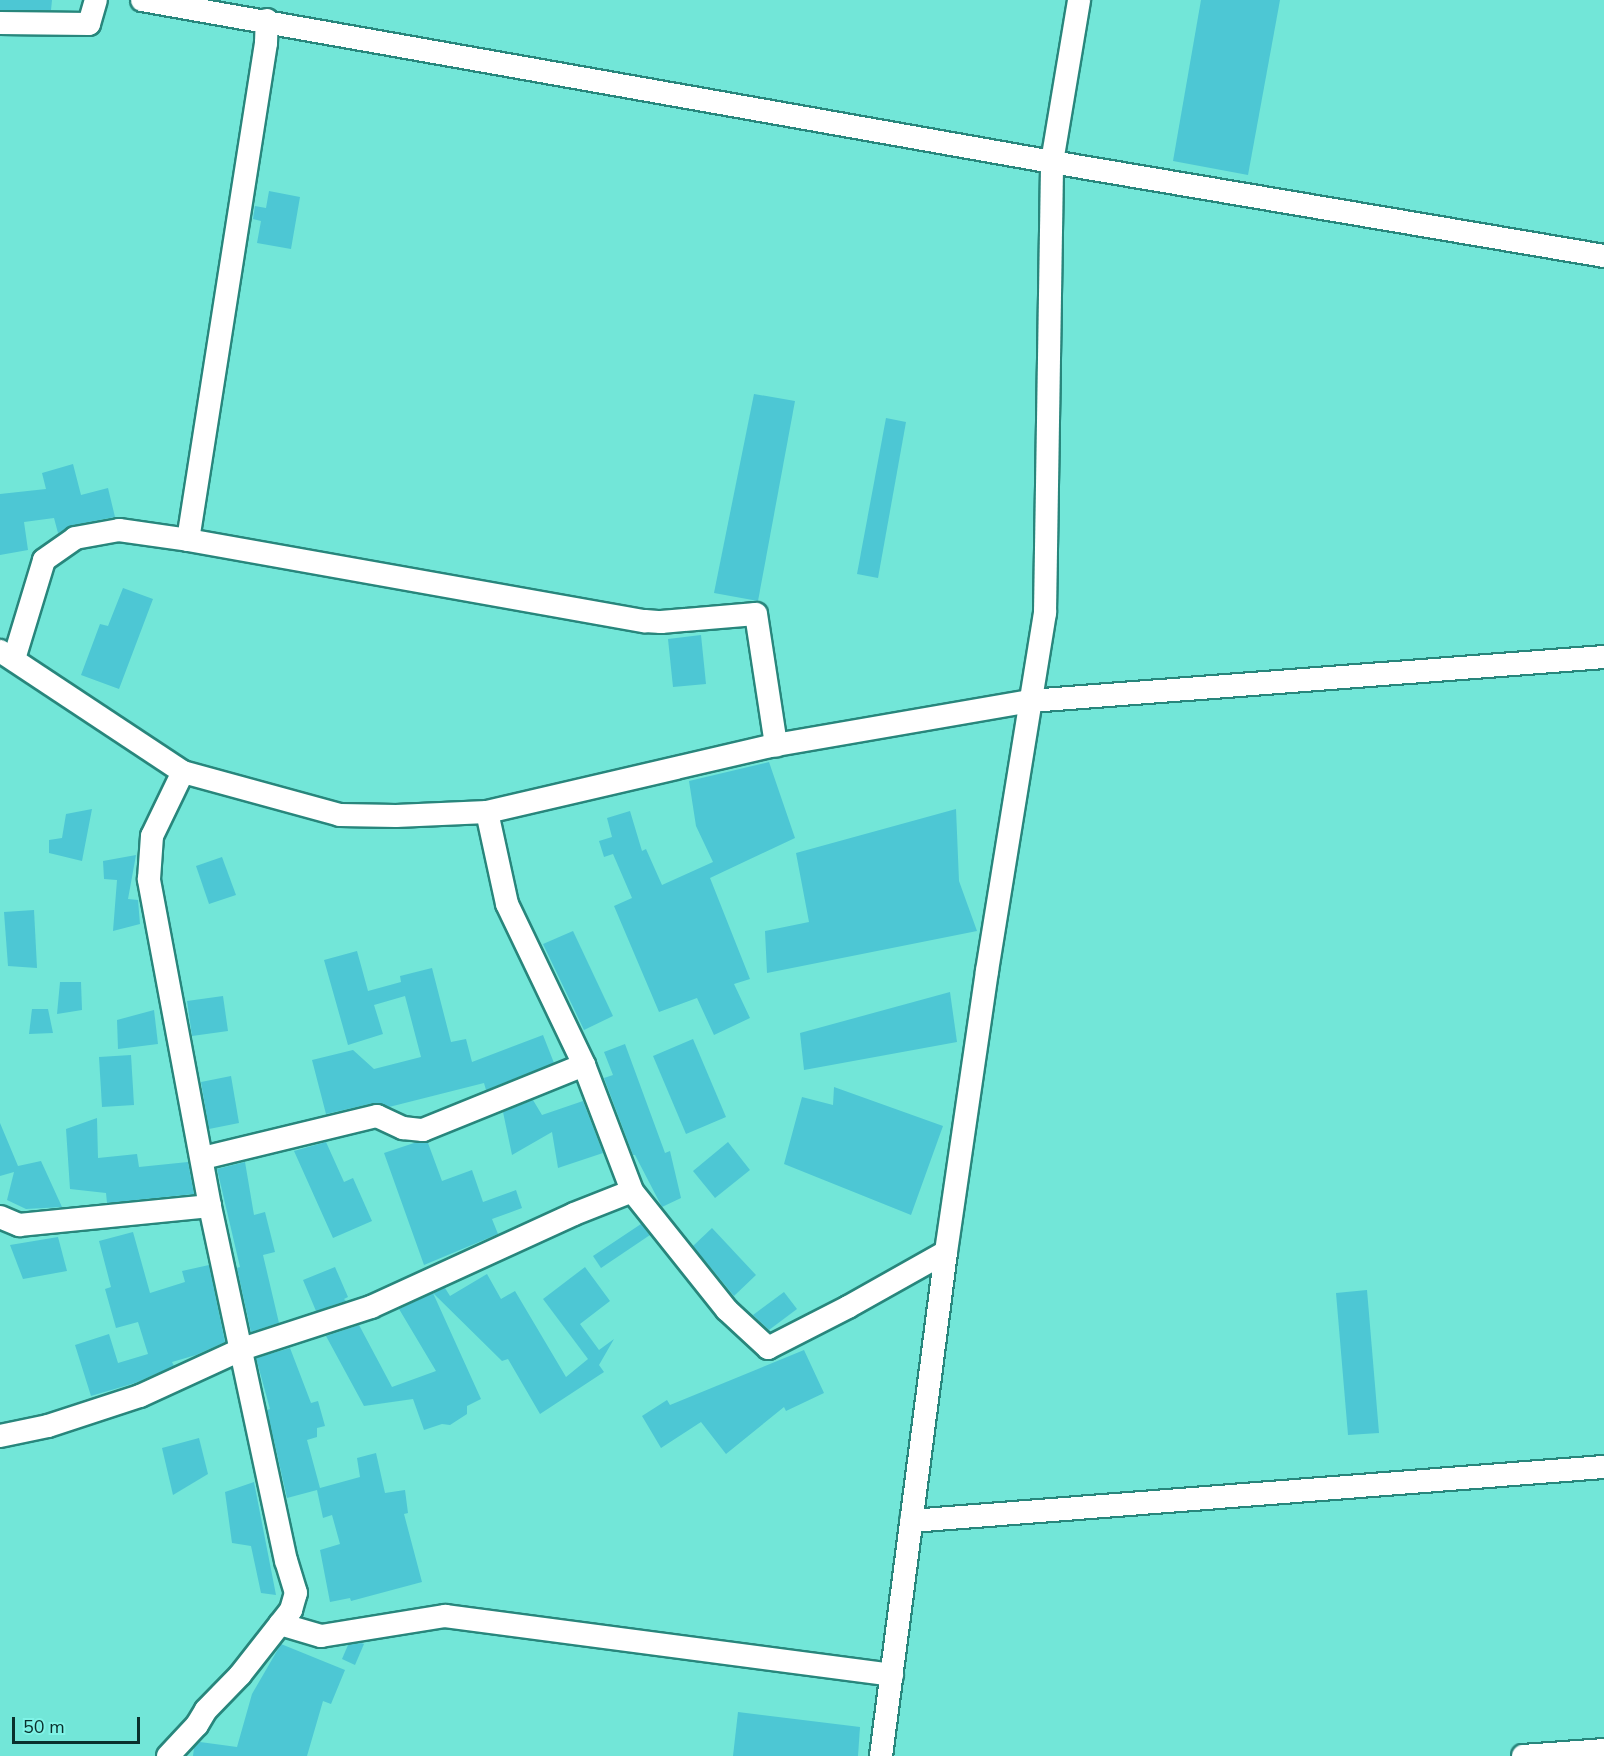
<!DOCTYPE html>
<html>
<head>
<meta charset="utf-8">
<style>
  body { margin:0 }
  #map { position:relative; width:1604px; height:1756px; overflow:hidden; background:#72e6d8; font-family:"Nunito Sans",sans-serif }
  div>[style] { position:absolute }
  .building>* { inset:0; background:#4dc7d4 }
  .roads { filter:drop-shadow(2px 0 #28867c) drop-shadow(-2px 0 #28867c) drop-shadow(0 2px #28867c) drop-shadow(0 -2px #28867c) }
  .minor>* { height:22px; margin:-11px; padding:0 11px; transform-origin:11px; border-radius:11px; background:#fff }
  span { translate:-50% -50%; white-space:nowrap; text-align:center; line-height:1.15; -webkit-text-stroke:6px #7ff3e6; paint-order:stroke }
  .scale { position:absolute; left:12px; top:1717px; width:128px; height:27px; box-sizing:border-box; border:3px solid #09302c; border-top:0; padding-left:8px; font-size:18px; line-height:21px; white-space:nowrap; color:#09302c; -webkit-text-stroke:4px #7ff3e6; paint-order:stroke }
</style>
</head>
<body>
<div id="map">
  <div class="building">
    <div style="clip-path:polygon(0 0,52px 0,51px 10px,0 10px)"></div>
    <div style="clip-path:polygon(1201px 0,1280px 0,1248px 175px,1173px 161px)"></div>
    <div style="clip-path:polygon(269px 191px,300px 197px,291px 249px,257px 243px,261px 221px,253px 219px,255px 206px,266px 208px)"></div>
    <div style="clip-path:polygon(754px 394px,795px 401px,758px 601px,714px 593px)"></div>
    <div style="clip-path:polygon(886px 418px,906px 422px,878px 578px,857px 574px)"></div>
    <div style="clip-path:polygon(73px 464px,81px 495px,108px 488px,115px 517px,73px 525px,58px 533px,54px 518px,24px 522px,28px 550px,0 555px,0 494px,46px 489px,42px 473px)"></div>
    <div style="clip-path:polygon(123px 588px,153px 599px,119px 689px,81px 675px,100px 624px,108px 626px)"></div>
    <div style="clip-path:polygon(701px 635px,706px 684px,673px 687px,668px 639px)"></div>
    <div style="clip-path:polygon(769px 762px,795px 838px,710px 878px,750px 979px,734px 984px,750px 1018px,714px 1035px,697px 998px,659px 1012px,614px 906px,632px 898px,613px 854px,604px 857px,599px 841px,612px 837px,607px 818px,630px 811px,642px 851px,646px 849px,662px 885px,713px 862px,696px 826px,689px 781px)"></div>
    <div style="clip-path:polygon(92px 809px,82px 861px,49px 853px,49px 840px,62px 838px,66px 814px)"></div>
    <div style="clip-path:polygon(956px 809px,959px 881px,977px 931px,767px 973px,765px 931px,809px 922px,796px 853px)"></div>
    <div style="clip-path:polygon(136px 855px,128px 899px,138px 900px,140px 924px,113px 931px,117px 880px,104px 879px,103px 861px)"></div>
    <div style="clip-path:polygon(222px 857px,236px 895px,209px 904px,196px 866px)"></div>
    <div style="clip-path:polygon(34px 910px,37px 968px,8px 966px,4px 912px)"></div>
    <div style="clip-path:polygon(573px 931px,613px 1016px,584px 1030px,543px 944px)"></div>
    <div style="clip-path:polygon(357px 951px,368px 991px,401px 982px,400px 976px,432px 968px,451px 1042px,466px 1039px,472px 1062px,543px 1035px,554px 1063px,486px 1090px,484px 1083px,389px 1107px,374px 1103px,326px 1114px,312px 1060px,353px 1050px,374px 1069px,421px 1057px,405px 996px,374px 1005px,383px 1034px,348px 1045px,324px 960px)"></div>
    <div style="clip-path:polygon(60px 982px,81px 982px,82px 1010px,57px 1014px)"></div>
    <div style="clip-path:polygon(950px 992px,957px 1042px,804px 1070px,800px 1033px)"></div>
    <div style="clip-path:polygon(223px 996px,228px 1031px,192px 1036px,187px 1001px)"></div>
    <div style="clip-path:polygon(32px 1009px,48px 1009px,53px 1033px,29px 1034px)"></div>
    <div style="clip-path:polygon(154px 1010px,158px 1044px,118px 1049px,117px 1020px)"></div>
    <div style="clip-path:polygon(693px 1039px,726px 1117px,686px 1134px,653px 1056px)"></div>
    <div style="clip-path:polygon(625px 1044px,665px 1153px,670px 1151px,681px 1198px,662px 1207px,635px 1155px,633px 1155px,604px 1078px,613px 1075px,604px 1052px)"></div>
    <div style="clip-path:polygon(131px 1055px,134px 1105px,102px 1107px,99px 1057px)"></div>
    <div style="clip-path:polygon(231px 1076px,239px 1123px,209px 1129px,201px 1082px)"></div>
    <div style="clip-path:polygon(834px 1087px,943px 1126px,911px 1215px,784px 1164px,802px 1097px,833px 1105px)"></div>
    <div style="clip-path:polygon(533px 1100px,542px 1115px,583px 1101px,603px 1153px,558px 1168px,552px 1132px,512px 1155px,503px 1112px)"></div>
    <div style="clip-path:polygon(97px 1118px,98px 1158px,137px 1154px,139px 1167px,188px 1162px,194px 1194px,107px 1203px,106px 1193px,70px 1189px,66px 1129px)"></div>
    <div style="clip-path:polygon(0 1123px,18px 1166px,41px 1161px,62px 1207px,26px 1209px,7px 1200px,14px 1172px,0 1176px)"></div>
    <div style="clip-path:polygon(326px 1142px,344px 1182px,353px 1178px,372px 1221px,333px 1238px,294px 1151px)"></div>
    <div style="clip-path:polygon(728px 1142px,750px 1170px,715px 1198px,693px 1171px)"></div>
    <div style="clip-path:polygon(414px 1143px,428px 1143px,442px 1181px,472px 1170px,483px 1202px,516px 1190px,522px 1208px,492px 1219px,498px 1234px,424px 1265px,384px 1153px)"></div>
    <div style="clip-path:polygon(245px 1162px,254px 1215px,265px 1212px,275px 1252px,263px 1255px,279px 1323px,251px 1332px,237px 1268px,240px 1267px,217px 1169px)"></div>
    <div style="clip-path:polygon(641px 1224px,650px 1235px,601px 1268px,593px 1256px)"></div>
    <div style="clip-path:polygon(712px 1228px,756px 1275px,734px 1296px,693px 1246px)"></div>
    <div style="clip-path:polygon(133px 1232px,150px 1293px,185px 1282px,182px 1271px,209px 1265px,225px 1342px,196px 1355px,172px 1362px,174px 1366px,135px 1383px,91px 1396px,75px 1345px,109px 1334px,118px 1363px,148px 1354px,138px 1322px,116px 1328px,105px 1289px,111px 1287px,99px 1241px)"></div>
    <div style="clip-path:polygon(58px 1237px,67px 1271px,23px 1279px,10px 1245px)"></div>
    <div style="clip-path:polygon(335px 1267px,348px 1297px,344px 1299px,346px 1301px,316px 1311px,303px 1280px)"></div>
    <div style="clip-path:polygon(585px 1267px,610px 1301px,580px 1324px,599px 1350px,614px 1339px,599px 1365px,604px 1372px,540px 1414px,508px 1359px,502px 1361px,433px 1293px,445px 1288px,450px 1296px,487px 1274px,501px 1299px,515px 1291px,566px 1377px,588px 1359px,543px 1299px)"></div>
    <div style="clip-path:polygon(1367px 1290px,1379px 1433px,1348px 1435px,1336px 1293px)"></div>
    <div style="clip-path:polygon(784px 1292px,797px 1309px,769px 1330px,753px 1315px)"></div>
    <div style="clip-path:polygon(433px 1293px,481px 1399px,467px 1406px,467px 1414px,450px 1425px,442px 1424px,424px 1430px,413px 1399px,364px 1406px,326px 1336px,359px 1325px,392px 1387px,436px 1371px,399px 1309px)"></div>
    <div style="clip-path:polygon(290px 1348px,311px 1403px,318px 1401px,325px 1426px,317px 1428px,317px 1437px,307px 1440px,320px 1488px,360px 1477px,357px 1458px,376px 1453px,385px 1493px,405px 1490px,408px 1513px,404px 1514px,422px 1582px,351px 1601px,350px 1598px,330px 1602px,320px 1550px,340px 1544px,332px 1515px,323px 1518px,317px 1490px,287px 1498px,267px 1410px,270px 1409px,256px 1358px)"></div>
    <div style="clip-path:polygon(804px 1350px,824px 1393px,786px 1411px,784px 1407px,726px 1454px,701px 1422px,661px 1448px,642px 1416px,667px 1400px,670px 1405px)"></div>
    <div style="clip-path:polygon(199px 1438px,208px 1474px,173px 1495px,162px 1448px)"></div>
    <div style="clip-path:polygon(254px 1482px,276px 1595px,261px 1593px,251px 1546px,232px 1543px,225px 1492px)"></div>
    <div style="clip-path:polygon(361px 1643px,364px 1644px,355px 1665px,342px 1659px,348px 1645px)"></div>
    <div style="clip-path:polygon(281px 1644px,345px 1670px,331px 1704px,323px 1701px,307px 1756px,193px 1756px,194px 1748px,200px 1742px,237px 1747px,252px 1694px)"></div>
    <div style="clip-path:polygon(738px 1712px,860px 1727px,858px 1756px,733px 1756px)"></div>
  </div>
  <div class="roads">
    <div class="minor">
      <div style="left:142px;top:0;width:924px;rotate:10.09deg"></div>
      <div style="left:1052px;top:162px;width:560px;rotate:9.66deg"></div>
      <div style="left:0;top:23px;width:89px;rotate:0.6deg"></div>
      <div style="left:89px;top:24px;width:25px;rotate:-74deg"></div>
      <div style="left:188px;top:540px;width:464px;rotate:10.1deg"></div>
      <div style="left:645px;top:621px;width:16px;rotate:4deg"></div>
      <div style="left:661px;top:622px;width:95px;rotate:-4.8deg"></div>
      <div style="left:756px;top:614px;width:133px;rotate:81.3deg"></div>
      <div style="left:0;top:651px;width:219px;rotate:33.5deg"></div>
      <div style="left:183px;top:772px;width:163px;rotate:15.3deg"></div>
      <div style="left:340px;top:815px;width:56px;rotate:1deg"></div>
      <div style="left:396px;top:816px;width:91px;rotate:-2.5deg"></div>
      <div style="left:487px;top:812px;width:291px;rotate:-13.1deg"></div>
      <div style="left:770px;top:746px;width:264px;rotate:-9.8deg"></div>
      <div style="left:1030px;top:701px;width:576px;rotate:-4.38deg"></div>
      <div style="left:14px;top:659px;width:103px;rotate:-73.1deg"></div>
      <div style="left:44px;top:560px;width:38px;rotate:-35deg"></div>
      <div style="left:75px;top:538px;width:45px;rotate:-10.3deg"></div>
      <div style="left:119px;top:530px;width:70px;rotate:8.2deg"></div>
      <div style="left:188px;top:540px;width:503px;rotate:-81.08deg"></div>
      <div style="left:266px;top:43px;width:23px;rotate:-88deg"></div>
      <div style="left:487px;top:812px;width:94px;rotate:77.7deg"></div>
      <div style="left:507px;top:904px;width:178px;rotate:64.4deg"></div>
      <div style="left:203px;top:1158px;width:179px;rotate:-13.6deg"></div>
      <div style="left:377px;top:1116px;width:29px;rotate:25deg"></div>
      <div style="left:403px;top:1128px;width:20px;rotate:6deg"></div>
      <div style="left:423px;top:1130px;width:174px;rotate:-22deg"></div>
      <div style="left:584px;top:1065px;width:135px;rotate:69.1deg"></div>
      <div style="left:632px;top:1191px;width:152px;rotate:51.4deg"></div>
      <div style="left:727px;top:1310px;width:56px;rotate:42.8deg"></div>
      <div style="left:768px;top:1348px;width:90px;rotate:-27.1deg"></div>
      <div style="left:848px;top:1307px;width:112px;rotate:-29.3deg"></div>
      <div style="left:0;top:1217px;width:21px;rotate:23deg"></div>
      <div style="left:19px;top:1225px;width:192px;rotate:-5.7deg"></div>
      <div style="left:0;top:1436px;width:49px;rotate:-11.8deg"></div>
      <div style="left:48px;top:1426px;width:97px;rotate:-18.1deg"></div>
      <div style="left:140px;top:1396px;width:112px;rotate:-24.7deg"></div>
      <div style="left:242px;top:1349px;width:136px;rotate:-18deg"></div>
      <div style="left:371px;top:1307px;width:223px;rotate:-24.6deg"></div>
      <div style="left:574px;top:1214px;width:62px;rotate:-21.6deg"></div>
      <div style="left:911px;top:1521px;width:695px;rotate:-4.46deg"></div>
      <div style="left:280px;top:1624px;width:43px;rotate:16.3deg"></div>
      <div style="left:321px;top:1636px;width:126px;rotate:-9.2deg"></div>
      <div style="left:445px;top:1616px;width:451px;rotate:7.5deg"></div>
      <div style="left:168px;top:1756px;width:42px;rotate:-46.9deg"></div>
      <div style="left:197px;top:1725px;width:17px;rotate:-59deg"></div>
      <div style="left:206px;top:1710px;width:49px;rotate:-45.8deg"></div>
      <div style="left:240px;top:1675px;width:83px;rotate:-51.9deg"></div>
      <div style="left:291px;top:1610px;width:18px;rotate:-74deg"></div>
      <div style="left:296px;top:1593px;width:34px;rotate:-107deg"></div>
      <div style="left:286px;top:1561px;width:363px;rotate:-102.1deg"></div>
      <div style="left:210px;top:1206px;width:333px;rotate:-100.6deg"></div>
      <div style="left:149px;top:879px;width:43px;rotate:-86deg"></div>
      <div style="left:152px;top:836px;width:71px;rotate:-64.2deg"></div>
      <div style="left:881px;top:1756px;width:508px;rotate:-82.65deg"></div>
      <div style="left:946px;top:1252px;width:284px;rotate:-81.7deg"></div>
      <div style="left:987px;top:971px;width:363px;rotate:-80.8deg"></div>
      <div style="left:1045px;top:613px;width:451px;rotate:-89.1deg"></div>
      <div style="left:1052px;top:162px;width:164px;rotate:-80.5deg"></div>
      <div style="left:1523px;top:1756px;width:81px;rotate:-4.2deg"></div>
    </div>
  </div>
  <div class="scale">50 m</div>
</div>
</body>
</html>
